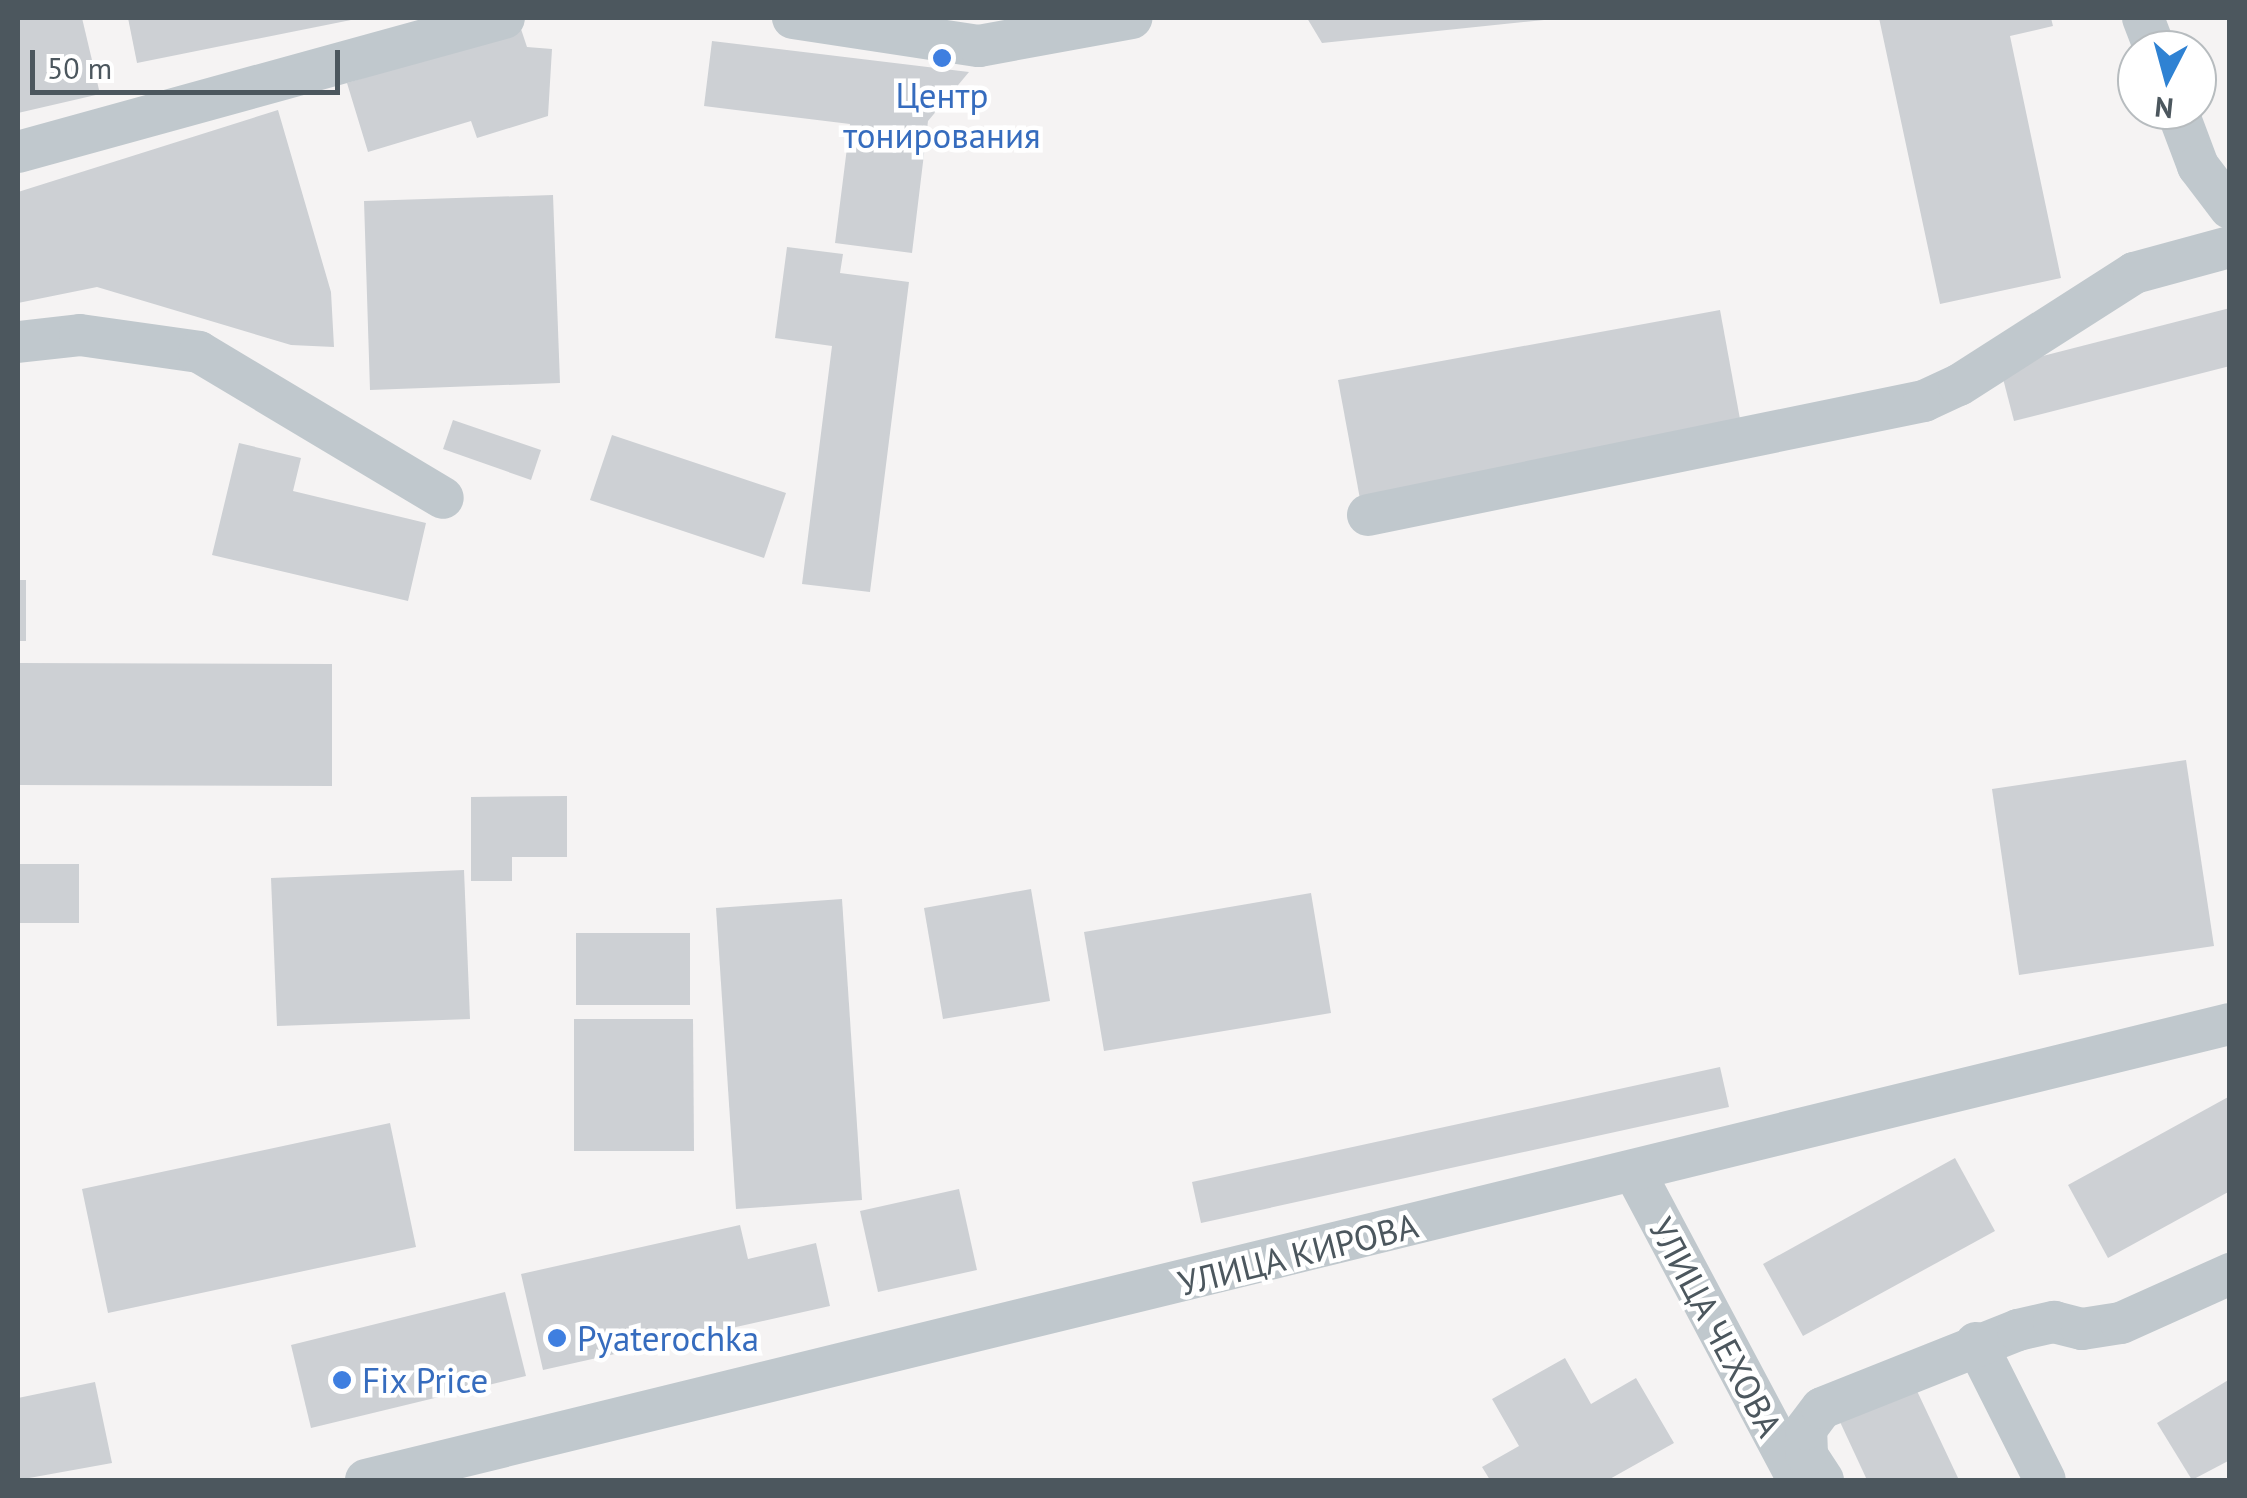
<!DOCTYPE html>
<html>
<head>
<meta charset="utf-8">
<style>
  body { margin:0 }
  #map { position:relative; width:2247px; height:1498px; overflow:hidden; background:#f5f3f3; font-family:"PT Sans",sans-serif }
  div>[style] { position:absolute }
  .building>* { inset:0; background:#cdd0d4 }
  .minor>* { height:42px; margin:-21px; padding:0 21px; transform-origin:21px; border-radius:21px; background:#c0c8cd }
  .dots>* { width:28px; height:28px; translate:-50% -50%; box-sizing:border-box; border:5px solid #fff; border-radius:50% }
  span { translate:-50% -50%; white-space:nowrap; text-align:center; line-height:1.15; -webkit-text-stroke:9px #fff; paint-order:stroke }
  .shop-label { font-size:35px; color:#366cbe }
  .left { translate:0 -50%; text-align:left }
  .street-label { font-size:35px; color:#4c575e }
  .frame { position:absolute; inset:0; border:20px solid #4c575e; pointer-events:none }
  .north { position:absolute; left:2117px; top:30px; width:100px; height:100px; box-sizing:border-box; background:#fff; border:2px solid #b7bcbf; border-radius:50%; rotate:186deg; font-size:28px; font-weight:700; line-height:40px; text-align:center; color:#4c575e }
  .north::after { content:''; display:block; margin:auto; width:35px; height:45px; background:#2f82d3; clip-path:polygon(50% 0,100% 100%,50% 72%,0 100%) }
  .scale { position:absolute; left:30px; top:50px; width:310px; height:45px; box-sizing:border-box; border:5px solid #4c575e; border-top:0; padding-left:12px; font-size:30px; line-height:35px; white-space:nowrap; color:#4c575e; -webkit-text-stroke:8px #fff; paint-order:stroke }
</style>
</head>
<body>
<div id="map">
  <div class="building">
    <div style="clip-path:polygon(18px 18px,82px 18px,100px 94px,18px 113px)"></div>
    <div style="clip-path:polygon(128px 18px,356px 18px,356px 19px,137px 63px)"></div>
    <div style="clip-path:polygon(1307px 18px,1544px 18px,1544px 20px,1322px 43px)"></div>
    <div style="clip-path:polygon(1879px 18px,2051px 18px,2053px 26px,2010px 36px,2061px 278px,1940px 304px)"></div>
    <div style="clip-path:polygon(521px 29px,527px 47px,552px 49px,548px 116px,477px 138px,471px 121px,368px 152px,347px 83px)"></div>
    <div style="clip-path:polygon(712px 41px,969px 72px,928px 121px,912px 253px,835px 243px,850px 124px,704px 106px)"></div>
    <div style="clip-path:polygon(278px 110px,331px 292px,334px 347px,291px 345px,97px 287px,18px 303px,18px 192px)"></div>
    <div style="clip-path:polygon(553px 195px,560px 383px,370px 390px,364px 201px)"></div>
    <div style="clip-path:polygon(787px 247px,843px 254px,840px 273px,909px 282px,870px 592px,802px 584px,832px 346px,775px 338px)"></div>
    <div style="clip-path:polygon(2230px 308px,2230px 366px,2014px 421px,2000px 367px)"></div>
    <div style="clip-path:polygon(1720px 310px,1742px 430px,1360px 499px,1338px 380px)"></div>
    <div style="clip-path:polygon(453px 420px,541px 450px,531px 480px,443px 449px)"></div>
    <div style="clip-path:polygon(612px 435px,786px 493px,764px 558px,590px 500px)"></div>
    <div style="clip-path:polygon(239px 443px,301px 458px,293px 491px,426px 523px,408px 601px,212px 555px)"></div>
    <div style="clip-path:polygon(18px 580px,26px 580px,26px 641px,18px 641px)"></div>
    <div style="clip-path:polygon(18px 663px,332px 664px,332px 786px,18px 785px)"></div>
    <div style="clip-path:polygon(2186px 760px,2214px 946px,2019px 975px,1992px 789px)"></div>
    <div style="clip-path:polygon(567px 796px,567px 857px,512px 857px,512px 881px,471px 881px,471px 797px)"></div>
    <div style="clip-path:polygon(18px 864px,79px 864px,79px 923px,18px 923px)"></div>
    <div style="clip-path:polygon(464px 870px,470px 1019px,277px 1026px,271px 878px)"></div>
    <div style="clip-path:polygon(1031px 889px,1050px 1001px,943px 1019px,924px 908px)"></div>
    <div style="clip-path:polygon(1311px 893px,1331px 1013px,1104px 1051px,1084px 932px)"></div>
    <div style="clip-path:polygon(842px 899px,862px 1200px,736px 1209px,716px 908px)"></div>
    <div style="clip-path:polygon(576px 933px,690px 933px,690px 1005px,576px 1005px)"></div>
    <div style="clip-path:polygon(574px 1019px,693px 1019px,694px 1151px,574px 1151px)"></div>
    <div style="clip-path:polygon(1720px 1067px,1729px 1107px,1201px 1223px,1192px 1182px)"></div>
    <div style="clip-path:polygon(2230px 1096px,2230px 1191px,2108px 1258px,2068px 1185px)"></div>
    <div style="clip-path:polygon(390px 1123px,416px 1247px,108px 1313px,82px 1189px)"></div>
    <div style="clip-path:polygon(1955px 1158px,1995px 1231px,1803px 1336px,1763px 1264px)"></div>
    <div style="clip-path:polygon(959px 1189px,977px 1270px,878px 1292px,860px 1211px)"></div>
    <div style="clip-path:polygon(740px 1225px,748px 1259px,816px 1243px,830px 1306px,543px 1370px,521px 1274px)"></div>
    <div style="clip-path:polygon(505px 1292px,526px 1376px,311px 1428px,291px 1345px)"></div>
    <div style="clip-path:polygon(1565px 1358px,1591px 1404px,1636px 1378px,1674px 1443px,1608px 1480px,1490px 1480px,1482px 1467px,1519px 1446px,1492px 1399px)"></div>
    <div style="clip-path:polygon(1909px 1374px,1959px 1480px,1867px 1480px,1834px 1409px)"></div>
    <div style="clip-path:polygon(2230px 1379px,2230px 1460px,2192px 1480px,2157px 1423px)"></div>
    <div style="clip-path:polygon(95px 1382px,112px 1463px,18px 1480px,18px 1398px)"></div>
  </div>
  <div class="minor">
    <div style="left:793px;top:18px;width:188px;rotate:8.6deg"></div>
    <div style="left:979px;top:46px;width:155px;rotate:-10.4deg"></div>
    <div style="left:2143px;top:18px;width:34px;rotate:69deg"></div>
    <div style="left:2177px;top:110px;width:60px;rotate:69.4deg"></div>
    <div style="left:2198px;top:166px;width:53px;rotate:52.7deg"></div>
    <div style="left:18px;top:152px;width:504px;rotate:-15.41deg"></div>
    <div style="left:18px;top:342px;width:62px;rotate:-6.4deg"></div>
    <div style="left:80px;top:335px;width:120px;rotate:8.1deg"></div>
    <div style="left:199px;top:352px;width:284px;rotate:30.9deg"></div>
    <div style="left:1368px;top:515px;width:568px;rotate:-11.59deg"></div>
    <div style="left:1924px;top:401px;width:38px;rotate:-25deg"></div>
    <div style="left:1959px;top:385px;width:208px;rotate:-32.6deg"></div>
    <div style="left:2134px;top:273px;width:99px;rotate:-15.2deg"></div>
    <div style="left:1635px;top:1173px;width:348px;rotate:62deg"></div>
    <div style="left:1976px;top:1343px;width:153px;rotate:63.3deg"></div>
    <div style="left:366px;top:1480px;width:1919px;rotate:-13.75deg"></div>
    <div style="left:1823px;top:1480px;width:30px;rotate:-123deg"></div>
    <div style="left:1807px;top:1455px;width:26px;rotate:-92deg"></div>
    <div style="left:1806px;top:1429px;width:26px;rotate:-53deg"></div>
    <div style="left:1822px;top:1408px;width:211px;rotate:-21.7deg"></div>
    <div style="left:2018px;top:1330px;width:37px;rotate:-13deg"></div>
    <div style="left:2054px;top:1322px;width:29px;rotate:14deg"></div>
    <div style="left:2082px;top:1329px;width:39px;rotate:-9deg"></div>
    <div style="left:2121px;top:1323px;width:120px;rotate:-24.2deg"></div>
  </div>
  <div class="dots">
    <div style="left:942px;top:58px;background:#3f7fe0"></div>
    <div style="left:557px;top:1338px;background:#3f7fe0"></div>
    <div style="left:342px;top:1380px;background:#3f7fe0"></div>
  </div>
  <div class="shop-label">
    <span style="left:942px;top:115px">Центр<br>тонирования</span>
    <span class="left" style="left:577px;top:1338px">Pyaterochka</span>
    <span class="left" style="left:362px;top:1380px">Fix Price</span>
  </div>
  <div class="street-label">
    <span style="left:1298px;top:1254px;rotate:-14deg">УЛИЦА КИРОВА</span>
    <span style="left:1716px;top:1327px;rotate:62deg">УЛИЦА ЧЕХОВА</span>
  </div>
  <div class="frame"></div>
  <div class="north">N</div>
  <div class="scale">50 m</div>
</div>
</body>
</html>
